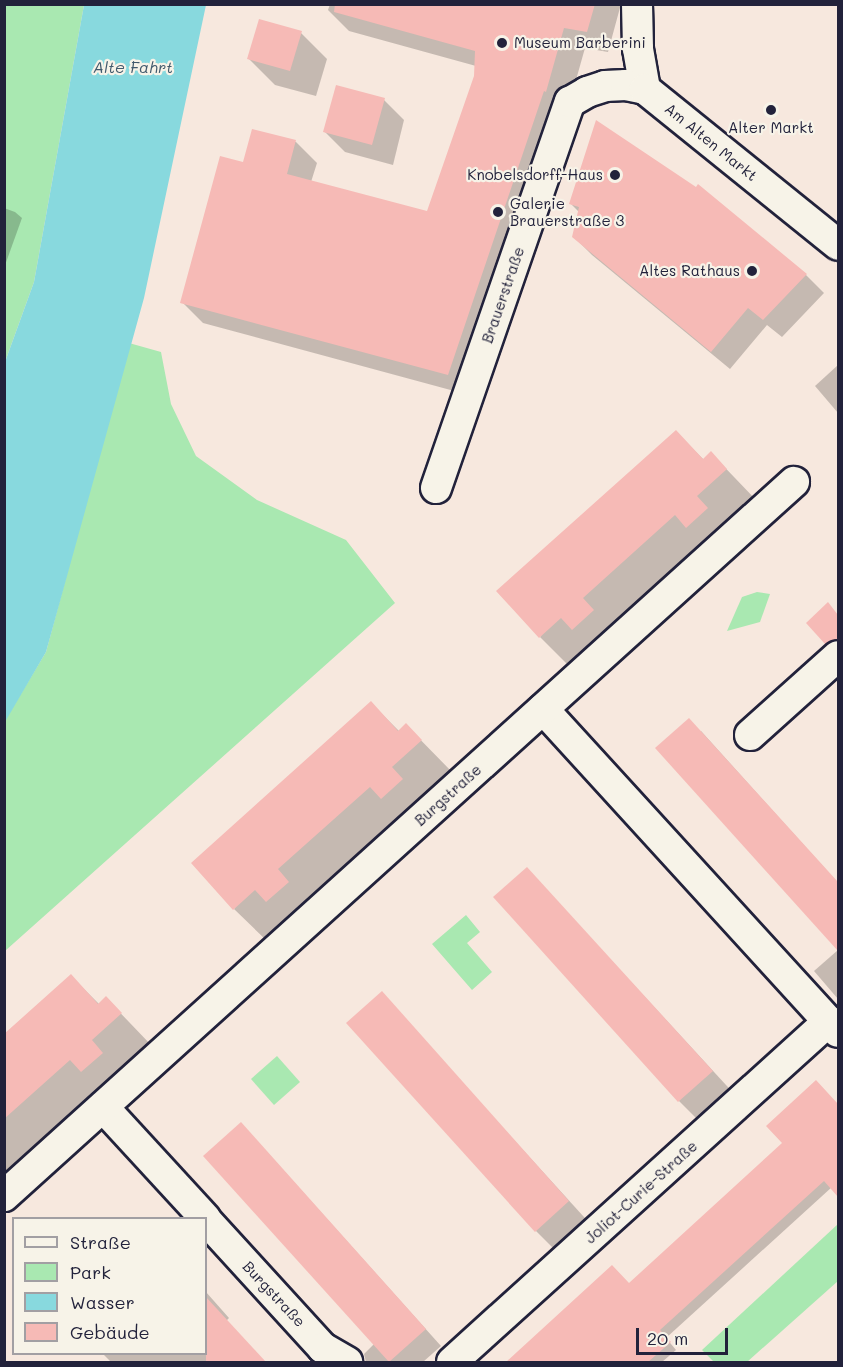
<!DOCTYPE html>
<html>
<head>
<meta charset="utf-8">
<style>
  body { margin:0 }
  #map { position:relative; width:843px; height:1367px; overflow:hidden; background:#f7e8de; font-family:Mali,sans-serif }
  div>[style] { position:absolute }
  .green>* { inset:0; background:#a9e8b1 }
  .water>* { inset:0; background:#88d9de }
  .shadow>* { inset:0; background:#0003 }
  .building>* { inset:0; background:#f6bab6 }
  .roads { filter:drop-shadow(2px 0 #22223b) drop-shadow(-2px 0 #22223b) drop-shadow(0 2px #22223b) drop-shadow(0 -2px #22223b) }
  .minor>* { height:30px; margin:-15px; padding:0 15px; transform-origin:15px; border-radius:15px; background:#f7f3e8 }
  .dots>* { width:16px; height:16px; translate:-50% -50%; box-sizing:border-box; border:3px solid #f7f3e8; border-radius:50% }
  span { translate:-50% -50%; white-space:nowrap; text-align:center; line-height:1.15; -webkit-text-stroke:4.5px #f7f3e8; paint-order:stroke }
  .poi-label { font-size:15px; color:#22223b }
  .left { translate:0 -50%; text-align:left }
  .right { translate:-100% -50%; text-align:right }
  .street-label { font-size:15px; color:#22223b }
  .water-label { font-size:16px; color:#41596c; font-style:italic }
  .frame { position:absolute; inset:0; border:6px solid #22223b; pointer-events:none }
  .legend { position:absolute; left:12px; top:1217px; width:195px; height:138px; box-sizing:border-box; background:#f7f3e8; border:2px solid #a29fa3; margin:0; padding:8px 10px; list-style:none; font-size:18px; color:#22223b }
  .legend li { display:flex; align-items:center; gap:12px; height:30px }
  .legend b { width:30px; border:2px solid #a29fa3 }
  .scale { position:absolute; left:636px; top:1328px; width:92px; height:27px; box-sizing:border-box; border:3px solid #22223b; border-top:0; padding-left:8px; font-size:18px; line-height:21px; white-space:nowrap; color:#22223b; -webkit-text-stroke:4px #f7f3e8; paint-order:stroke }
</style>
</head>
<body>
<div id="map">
  <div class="green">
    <div style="clip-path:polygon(5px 5px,84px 5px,34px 282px,5px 362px)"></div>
    <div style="clip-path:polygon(129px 343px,161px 352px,171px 404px,196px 456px,257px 500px,346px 540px,395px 603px,5px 951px,4px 722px,46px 652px)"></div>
    <div style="clip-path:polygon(757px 592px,770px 594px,760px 622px,727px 631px,742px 597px)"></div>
    <div style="clip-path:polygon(466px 915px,480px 932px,467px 943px,492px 972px,472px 990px,432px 944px)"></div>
    <div style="clip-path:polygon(277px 1056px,300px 1082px,274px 1105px,251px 1079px)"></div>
    <div style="clip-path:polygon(838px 1224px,838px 1281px,747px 1362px,714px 1362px,702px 1350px)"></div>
  </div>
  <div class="water">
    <div style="clip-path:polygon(84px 5px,206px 5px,144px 298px,46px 652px,5px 722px,5px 362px,34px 282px)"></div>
  </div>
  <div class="shadow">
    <div style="clip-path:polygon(330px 4px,621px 4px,608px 52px,585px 48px,567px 112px,469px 395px,203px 323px,182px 302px,244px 164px,253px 130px,296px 142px,317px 163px,311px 182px,428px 213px,475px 76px,476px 66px,349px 31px,328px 10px)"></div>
    <div style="clip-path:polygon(301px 33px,327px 59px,316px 96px,275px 85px,249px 59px)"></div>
    <div style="clip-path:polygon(384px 100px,404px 120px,393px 165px,345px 152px,325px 132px)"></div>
    <div style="clip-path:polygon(571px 204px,806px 275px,824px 293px,782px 337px,767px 325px,730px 369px,592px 255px,574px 237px,579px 212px)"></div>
    <div style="clip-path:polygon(4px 208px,15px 212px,22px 218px,4px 268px)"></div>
    <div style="clip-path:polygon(838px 365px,838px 413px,815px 386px)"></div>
    <div style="clip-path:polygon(676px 432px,704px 460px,711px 453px,758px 502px,572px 669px,540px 637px)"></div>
    <div style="clip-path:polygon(827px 605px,838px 616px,838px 656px,826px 643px)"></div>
    <div style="clip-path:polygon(371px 703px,399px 731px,406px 725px,453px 773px,267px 941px,234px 909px)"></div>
    <div style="clip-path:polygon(701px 731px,838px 883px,838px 949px,657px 749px)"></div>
    <div style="clip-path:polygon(527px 869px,738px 1098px,705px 1127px,679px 1101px)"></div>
    <div style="clip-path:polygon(838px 950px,838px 999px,814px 971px)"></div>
    <div style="clip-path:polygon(71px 976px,99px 1004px,106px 998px,153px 1047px,4px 1203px,4px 1037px)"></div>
    <div style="clip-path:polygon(381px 994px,594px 1228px,562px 1257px,536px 1231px)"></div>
    <div style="clip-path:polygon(823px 1089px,838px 1106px,838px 1194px,832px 1187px,666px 1338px,676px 1350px,662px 1362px,508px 1362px,612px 1267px,629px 1285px,784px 1143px)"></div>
    <div style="clip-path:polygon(257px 1141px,441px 1346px,423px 1362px,366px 1362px,364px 1354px,374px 1344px)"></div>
    <div style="clip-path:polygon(206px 1292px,229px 1318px,226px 1321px,265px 1362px,111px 1362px,103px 1354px,206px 1354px)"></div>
  </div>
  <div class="building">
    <div style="clip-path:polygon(335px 4px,595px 4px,587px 32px,564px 28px,546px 92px,544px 91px,448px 375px,180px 303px,220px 156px,243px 162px,252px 129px,296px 140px,287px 174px,427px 211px,474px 76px,475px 51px,334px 12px)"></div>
    <div style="clip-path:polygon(259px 19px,302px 31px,290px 71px,247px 59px)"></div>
    <div style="clip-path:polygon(336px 85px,385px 98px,372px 145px,323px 132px)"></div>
    <div style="clip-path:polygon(596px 120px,696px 187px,698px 184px,807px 274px,763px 320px,748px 308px,711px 352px,572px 237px,579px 207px,569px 204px)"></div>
    <div style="clip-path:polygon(676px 430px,703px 459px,711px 451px,727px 469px,697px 496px,708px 508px,686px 528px,675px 515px,583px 598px,594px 610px,572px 630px,561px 618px,539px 638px,496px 591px)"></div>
    <div style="clip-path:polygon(828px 602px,838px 615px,838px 639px,825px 644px,806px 623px)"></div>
    <div style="clip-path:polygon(371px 701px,398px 731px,406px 723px,422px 740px,392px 767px,403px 779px,381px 799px,370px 787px,278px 869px,289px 882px,266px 902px,255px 890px,233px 910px,191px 863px)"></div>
    <div style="clip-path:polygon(689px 718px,838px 882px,838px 951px,655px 748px)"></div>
    <div style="clip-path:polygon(527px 867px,713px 1071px,678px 1102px,493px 897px)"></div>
    <div style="clip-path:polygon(71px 974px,98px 1004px,106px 996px,122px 1013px,92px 1040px,103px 1053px,81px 1072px,70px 1060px,4px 1119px,4px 1034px)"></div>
    <div style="clip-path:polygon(382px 991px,569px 1201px,535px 1232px,346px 1023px)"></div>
    <div style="clip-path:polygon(816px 1080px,838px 1104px,838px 1197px,824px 1181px,660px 1330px,671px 1342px,648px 1362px,506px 1362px,612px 1265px,629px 1283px,782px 1143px,766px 1126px)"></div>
    <div style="clip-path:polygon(241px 1122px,426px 1329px,389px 1362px,203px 1156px)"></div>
    <div style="clip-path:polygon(206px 1297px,266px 1362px,206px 1362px)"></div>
  </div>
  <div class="roads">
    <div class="minor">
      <div style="left:637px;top:4px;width:45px;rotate:88.7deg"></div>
      <div style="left:638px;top:49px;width:41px;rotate:80.1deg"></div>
      <div style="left:436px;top:488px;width:409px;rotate:-70.9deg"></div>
      <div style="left:570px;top:102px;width:20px;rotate:-30deg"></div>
      <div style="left:587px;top:92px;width:19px;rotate:-18deg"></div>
      <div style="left:605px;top:86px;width:21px;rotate:-3deg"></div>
      <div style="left:626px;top:85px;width:19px;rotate:12deg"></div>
      <div style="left:645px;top:89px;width:248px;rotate:38.9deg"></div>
      <div style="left:543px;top:709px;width:437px;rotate:47.6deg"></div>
      <div style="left:750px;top:735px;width:118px;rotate:-41.9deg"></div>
      <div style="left:103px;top:1107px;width:151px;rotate:47.4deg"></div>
      <div style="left:4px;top:1196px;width:1065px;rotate:-42.11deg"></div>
      <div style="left:206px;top:1220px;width:173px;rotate:47.6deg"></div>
      <div style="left:323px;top:1348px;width:28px;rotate:30deg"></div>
      <div style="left:452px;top:1362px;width:508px;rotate:-42.13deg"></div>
    </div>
  </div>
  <div class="dots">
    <div style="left:502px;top:43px;background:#22223b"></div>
    <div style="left:771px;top:110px;background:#22223b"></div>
    <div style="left:615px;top:175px;background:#22223b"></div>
    <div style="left:498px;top:212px;background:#22223b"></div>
    <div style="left:752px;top:271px;background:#22223b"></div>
  </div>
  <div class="poi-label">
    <span class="left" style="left:514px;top:43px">Museum Barberini</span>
    <span style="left:771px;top:128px">Alter Markt</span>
    <span class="right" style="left:603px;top:175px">Knobelsdorff-Haus</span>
    <span class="left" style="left:510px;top:212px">Galerie<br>Brauerstraße 3</span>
    <span class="right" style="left:740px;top:271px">Altes Rathaus</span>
  </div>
  <div class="street-label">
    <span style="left:711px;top:142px;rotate:39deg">Am Alten Markt</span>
    <span style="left:503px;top:295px;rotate:-71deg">Brauerstraße</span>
    <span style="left:448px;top:795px;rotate:-42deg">Burgstraße</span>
    <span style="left:641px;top:1192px;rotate:-42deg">Joliot-Curie-Straße</span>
    <span style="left:274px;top:1294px;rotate:47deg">Burgstraße</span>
  </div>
  <div class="water-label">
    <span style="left:133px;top:67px">Alte Fahrt</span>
  </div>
  <div class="frame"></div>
  <ul class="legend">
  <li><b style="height:8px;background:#f7f3e8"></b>Straße</li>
  <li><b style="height:16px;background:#a9e8b1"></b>Park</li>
  <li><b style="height:16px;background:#88d9de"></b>Wasser</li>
  <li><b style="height:16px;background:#f6bab6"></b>Gebäude</li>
  </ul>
  <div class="scale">20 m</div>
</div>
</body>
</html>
